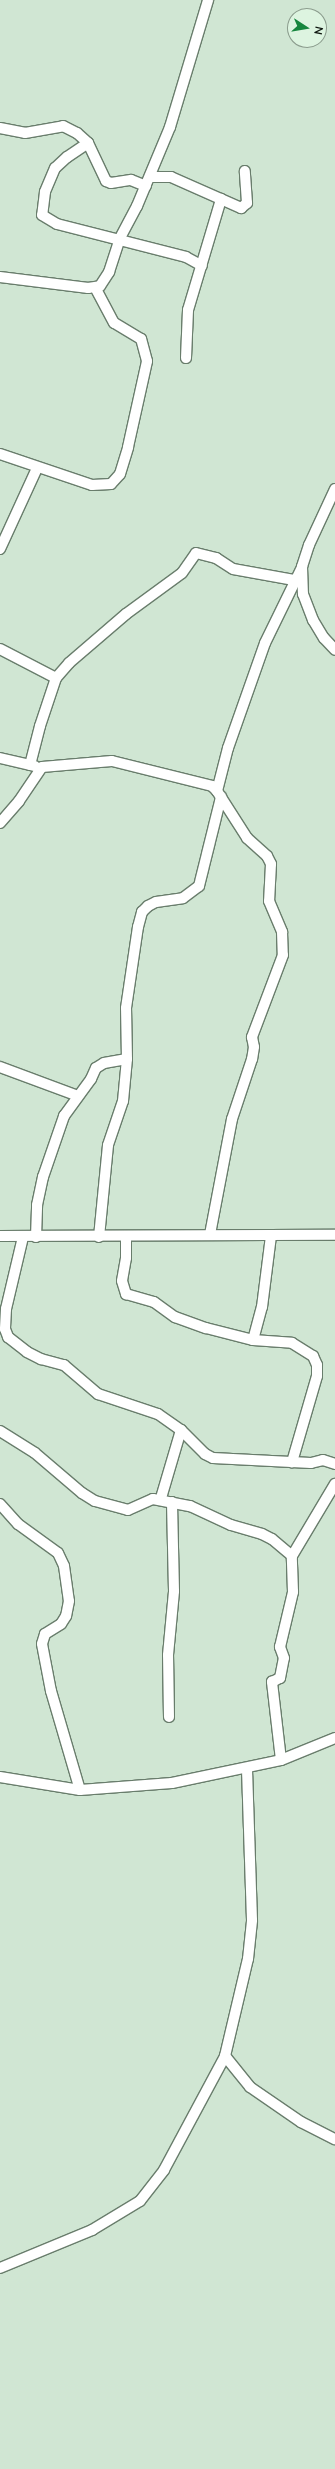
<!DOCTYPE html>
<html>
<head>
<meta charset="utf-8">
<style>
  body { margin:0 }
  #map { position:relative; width:335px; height:2469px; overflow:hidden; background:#d0e6d3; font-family:"Nunito Sans",sans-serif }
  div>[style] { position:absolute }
  .roads { filter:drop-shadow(1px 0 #697d6c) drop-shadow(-1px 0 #697d6c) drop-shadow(0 1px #697d6c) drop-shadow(0 -1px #697d6c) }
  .minor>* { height:10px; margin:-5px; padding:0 5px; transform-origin:5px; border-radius:5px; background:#fff }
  span { translate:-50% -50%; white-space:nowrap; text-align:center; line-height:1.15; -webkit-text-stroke:3px #ddf4e0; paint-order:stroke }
  .north { position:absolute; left:287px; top:8px; width:40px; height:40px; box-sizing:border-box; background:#ddf4e0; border:1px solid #8b9c8d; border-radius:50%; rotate:102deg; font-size:11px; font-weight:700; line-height:16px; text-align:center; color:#0f1710 }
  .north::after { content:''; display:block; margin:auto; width:14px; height:18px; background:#16863e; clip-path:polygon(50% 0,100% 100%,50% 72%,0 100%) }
</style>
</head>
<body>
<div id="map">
  <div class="roads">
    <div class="minor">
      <div style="left:0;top:128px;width:25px;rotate:11deg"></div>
      <div style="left:25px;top:133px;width:39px;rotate:-10deg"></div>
      <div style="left:63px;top:126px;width:16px;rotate:27deg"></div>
      <div style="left:77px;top:133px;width:15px;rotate:42deg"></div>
      <div style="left:88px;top:143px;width:42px;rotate:64.7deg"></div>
      <div style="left:106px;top:181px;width:5px;rotate:22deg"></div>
      <div style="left:111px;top:183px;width:20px;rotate:-9deg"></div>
      <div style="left:131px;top:180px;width:16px;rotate:22deg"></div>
      <div style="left:88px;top:143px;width:25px;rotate:146deg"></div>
      <div style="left:67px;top:157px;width:16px;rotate:137deg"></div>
      <div style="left:55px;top:168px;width:26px;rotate:113deg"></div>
      <div style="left:45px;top:192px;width:23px;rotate:97deg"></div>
      <div style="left:42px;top:215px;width:17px;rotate:31deg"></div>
      <div style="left:57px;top:224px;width:133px;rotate:14.3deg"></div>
      <div style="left:186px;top:257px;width:18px;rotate:29deg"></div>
      <div style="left:150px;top:177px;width:21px"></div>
      <div style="left:171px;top:177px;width:77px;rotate:23.9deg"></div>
      <div style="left:241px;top:208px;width:8px;rotate:-40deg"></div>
      <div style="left:247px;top:203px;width:32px;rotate:-94deg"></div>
      <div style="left:0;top:277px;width:89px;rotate:7.1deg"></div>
      <div style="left:88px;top:288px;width:12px;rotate:-9deg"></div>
      <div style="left:100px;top:286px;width:17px;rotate:-57deg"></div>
      <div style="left:109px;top:272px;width:36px;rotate:-72deg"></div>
      <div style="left:120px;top:238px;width:36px;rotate:-62deg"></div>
      <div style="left:137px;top:206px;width:86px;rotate:-67.3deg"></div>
      <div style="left:170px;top:127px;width:133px;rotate:-73.3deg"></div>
      <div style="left:186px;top:358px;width:48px;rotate:-87.6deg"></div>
      <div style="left:188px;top:310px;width:116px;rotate:-73.4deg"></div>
      <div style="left:0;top:454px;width:97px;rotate:18.6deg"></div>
      <div style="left:92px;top:485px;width:19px;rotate:-3deg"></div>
      <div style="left:111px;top:484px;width:13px;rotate:-48deg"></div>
      <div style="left:120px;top:474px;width:28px;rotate:-73deg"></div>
      <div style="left:128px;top:447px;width:88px;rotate:-77.5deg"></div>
      <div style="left:147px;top:361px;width:23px;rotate:-105deg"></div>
      <div style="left:141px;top:339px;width:31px;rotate:-149deg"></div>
      <div style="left:114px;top:323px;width:40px;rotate:-118deg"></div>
      <div style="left:335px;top:489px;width:62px;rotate:114.9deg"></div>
      <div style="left:309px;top:545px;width:23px;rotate:108deg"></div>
      <div style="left:302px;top:567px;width:27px;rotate:88deg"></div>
      <div style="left:303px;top:594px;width:28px;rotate:69deg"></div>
      <div style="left:313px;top:620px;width:21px;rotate:59deg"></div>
      <div style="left:324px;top:638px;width:16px;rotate:47deg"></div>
      <div style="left:0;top:549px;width:89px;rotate:-65.4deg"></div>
      <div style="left:0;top:649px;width:63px;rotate:27.4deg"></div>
      <div style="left:0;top:758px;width:36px;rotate:13deg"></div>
      <div style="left:30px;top:765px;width:40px;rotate:-75.6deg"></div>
      <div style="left:40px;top:726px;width:51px;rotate:-71.6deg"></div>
      <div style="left:56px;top:678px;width:20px;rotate:-49deg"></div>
      <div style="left:69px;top:663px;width:75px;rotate:-40.7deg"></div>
      <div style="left:126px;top:614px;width:69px;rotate:-36.2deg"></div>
      <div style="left:182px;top:573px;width:24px;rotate:-55deg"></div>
      <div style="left:196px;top:553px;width:21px;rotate:14deg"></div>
      <div style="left:216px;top:558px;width:20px;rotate:33deg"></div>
      <div style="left:233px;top:569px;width:62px;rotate:10.2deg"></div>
      <div style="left:217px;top:791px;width:44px;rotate:-75.7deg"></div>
      <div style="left:228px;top:748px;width:111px;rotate:-70.6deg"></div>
      <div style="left:265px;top:643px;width:85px;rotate:-64deg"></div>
      <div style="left:0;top:823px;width:29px;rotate:-49deg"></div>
      <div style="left:19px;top:801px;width:41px;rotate:-55.9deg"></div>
      <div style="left:42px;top:767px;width:70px;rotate:-4.9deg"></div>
      <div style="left:112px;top:761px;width:103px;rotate:14deg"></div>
      <div style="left:212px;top:786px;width:7px;rotate:45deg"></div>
      <div style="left:217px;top:791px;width:56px;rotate:57.4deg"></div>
      <div style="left:247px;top:838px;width:27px;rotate:42deg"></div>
      <div style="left:267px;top:856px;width:9px;rotate:63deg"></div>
      <div style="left:271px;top:864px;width:37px;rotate:93deg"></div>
      <div style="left:269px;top:901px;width:34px;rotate:67deg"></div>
      <div style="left:282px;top:932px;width:23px;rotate:88deg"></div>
      <div style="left:283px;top:955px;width:88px;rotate:110.7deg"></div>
      <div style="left:252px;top:1037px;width:10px;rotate:79deg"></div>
      <div style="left:254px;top:1047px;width:12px;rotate:99deg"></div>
      <div style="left:252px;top:1059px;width:63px;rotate:108.4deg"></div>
      <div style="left:232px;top:1119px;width:117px;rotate:100.8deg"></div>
      <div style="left:0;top:1067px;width:83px;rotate:20.4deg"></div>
      <div style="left:0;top:1236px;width:335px;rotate:-0.2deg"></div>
      <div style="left:126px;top:1236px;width:22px;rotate:90deg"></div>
      <div style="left:126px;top:1258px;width:23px;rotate:100deg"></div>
      <div style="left:122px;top:1281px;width:14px;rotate:73deg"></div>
      <div style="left:126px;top:1294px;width:29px;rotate:16deg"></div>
      <div style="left:154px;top:1302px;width:26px;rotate:36deg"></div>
      <div style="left:175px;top:1317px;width:33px;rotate:20deg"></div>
      <div style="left:206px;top:1328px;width:49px;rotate:14.3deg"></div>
      <div style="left:253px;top:1340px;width:39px;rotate:4deg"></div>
      <div style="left:292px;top:1343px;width:25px;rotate:32deg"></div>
      <div style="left:313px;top:1356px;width:10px;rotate:66deg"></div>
      <div style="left:317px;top:1365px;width:11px;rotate:90deg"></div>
      <div style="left:317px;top:1376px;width:90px;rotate:106.2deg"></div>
      <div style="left:23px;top:1237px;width:74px;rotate:103.3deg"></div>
      <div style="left:6px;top:1309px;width:20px;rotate:93deg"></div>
      <div style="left:5px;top:1329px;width:9px;rotate:69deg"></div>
      <div style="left:8px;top:1337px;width:24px;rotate:38deg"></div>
      <div style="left:27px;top:1352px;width:16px;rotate:27deg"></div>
      <div style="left:41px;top:1359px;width:24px;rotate:15deg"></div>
      <div style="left:64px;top:1365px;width:45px;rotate:40.5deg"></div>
      <div style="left:98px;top:1394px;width:63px;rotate:18.4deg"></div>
      <div style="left:158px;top:1414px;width:28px;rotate:35deg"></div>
      <div style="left:181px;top:1430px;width:34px;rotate:45deg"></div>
      <div style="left:205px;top:1454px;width:9px;rotate:27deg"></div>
      <div style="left:213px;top:1458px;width:98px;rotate:2.9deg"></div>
      <div style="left:311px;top:1463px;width:12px;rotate:-14deg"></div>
      <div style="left:323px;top:1460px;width:13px;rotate:18deg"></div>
      <div style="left:36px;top:1237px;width:32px;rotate:-88deg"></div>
      <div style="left:37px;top:1205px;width:29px;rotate:-78deg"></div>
      <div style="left:43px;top:1177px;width:65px;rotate:-71deg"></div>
      <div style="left:64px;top:1116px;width:46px;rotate:-53.9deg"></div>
      <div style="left:91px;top:1079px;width:12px;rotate:-66deg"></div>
      <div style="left:96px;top:1068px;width:9px;rotate:-32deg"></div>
      <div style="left:104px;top:1063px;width:23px;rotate:-10deg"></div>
      <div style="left:99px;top:1237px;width:92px;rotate:-84.4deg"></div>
      <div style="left:108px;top:1145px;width:46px;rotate:-71.2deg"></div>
      <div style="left:123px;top:1101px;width:42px;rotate:-84.6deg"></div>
      <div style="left:127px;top:1059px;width:51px;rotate:-91.1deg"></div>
      <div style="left:126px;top:1008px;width:82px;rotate:-81.6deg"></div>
      <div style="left:138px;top:927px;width:16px;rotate:-75deg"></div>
      <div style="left:142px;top:912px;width:8px;rotate:-45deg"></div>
      <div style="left:148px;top:906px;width:9px;rotate:-27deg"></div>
      <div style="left:156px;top:902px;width:27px;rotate:-8deg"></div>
      <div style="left:183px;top:898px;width:20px;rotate:-37deg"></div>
      <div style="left:199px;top:886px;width:92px;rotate:-76.1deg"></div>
      <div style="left:253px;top:1340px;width:34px;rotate:-75deg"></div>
      <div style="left:262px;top:1307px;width:72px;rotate:-82.8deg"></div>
      <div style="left:0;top:1431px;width:41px;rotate:32.2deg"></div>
      <div style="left:35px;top:1453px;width:62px;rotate:40.4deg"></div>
      <div style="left:82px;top:1493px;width:15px;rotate:32deg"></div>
      <div style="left:95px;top:1501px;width:34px;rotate:15deg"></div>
      <div style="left:128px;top:1510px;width:27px;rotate:-24deg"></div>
      <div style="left:153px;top:1499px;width:38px;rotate:11deg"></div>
      <div style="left:190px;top:1506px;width:45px;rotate:24.9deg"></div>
      <div style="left:231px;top:1525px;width:32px;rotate:16deg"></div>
      <div style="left:262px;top:1534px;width:11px;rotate:27deg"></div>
      <div style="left:272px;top:1539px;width:26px;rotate:40deg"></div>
      <div style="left:161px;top:1498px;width:71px;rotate:-73.6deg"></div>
      <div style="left:0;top:1504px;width:27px;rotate:48deg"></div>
      <div style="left:18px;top:1524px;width:49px;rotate:35.9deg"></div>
      <div style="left:58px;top:1553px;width:14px;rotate:65deg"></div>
      <div style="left:64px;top:1566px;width:35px;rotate:82deg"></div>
      <div style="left:69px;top:1601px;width:15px;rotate:101deg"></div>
      <div style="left:66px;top:1616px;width:9px;rotate:122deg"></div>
      <div style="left:61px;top:1624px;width:19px;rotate:148deg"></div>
      <div style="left:45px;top:1634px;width:10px;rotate:107deg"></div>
      <div style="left:42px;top:1644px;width:48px;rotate:79.2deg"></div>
      <div style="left:51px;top:1691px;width:103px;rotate:73.7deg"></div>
      <div style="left:169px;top:1717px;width:62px;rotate:-90.9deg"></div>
      <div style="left:168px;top:1655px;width:64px;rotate:-84.6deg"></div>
      <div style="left:174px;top:1591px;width:89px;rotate:-91.3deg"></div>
      <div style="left:281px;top:1760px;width:79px;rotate:-96.6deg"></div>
      <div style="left:272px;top:1682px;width:9px;rotate:-27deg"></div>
      <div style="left:280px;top:1678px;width:20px;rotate:-79deg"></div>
      <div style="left:284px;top:1658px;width:12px;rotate:-110deg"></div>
      <div style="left:280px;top:1647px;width:57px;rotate:-76.7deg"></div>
      <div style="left:293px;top:1592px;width:36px;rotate:-92deg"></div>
      <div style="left:292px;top:1556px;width:84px;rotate:-59.2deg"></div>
      <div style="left:0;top:1777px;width:81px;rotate:9.2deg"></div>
      <div style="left:80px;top:1790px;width:92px;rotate:-4.4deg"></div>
      <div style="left:172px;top:1783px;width:111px;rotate:-11.9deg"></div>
      <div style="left:281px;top:1760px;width:58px;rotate:-22.2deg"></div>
      <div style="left:225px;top:2056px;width:40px;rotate:51deg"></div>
      <div style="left:250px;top:2087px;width:62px;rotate:34.5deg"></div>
      <div style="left:301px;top:2122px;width:38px;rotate:27deg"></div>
      <div style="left:0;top:2268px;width:100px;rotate:-22.4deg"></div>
      <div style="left:92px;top:2230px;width:56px;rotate:-31.1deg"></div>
      <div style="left:140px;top:2201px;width:39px;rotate:-52deg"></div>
      <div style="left:164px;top:2170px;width:129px;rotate:-61.8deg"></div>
      <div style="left:225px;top:2056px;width:100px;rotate:-76.7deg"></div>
      <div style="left:248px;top:1959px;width:39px;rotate:-84deg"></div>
      <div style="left:252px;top:1920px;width:151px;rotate:-91.9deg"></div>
    </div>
  </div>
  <div class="north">N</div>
</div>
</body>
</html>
